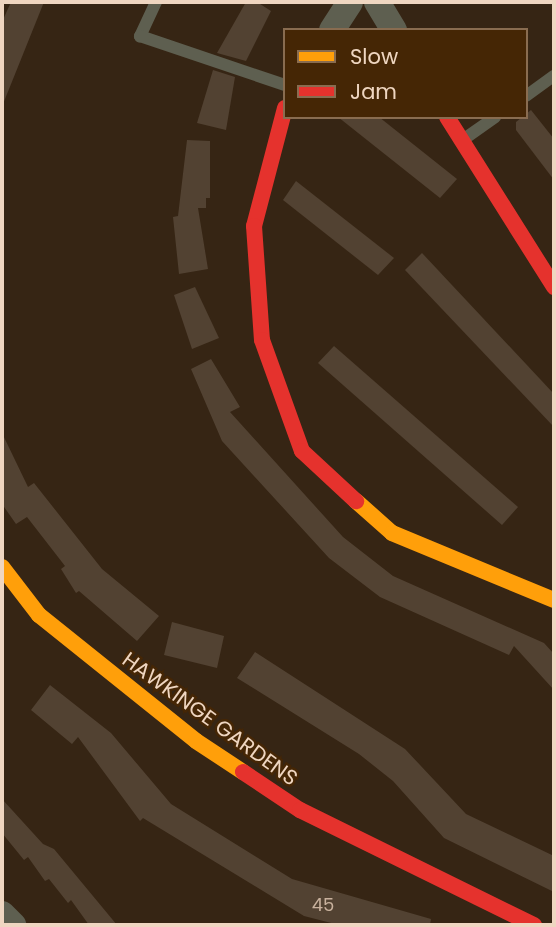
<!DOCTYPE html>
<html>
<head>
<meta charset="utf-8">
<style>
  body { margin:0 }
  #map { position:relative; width:556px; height:927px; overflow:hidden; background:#362514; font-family:Poppins,sans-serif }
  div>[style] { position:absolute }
  .building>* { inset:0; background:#524232 }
  .lane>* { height:12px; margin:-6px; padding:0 6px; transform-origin:6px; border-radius:6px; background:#5e5f50 }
  .street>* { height:26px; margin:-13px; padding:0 13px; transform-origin:13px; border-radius:13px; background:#5e5f50 }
  .slow>* { height:16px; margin:-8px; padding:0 8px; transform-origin:8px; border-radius:8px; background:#ff9f0a }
  .jam>* { height:16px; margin:-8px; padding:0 8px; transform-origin:8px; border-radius:8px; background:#e5322d }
  span { translate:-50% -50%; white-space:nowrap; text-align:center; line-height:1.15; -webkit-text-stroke:5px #452605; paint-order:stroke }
  .number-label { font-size:18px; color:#c8b19d }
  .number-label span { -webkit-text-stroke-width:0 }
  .street-label { font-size:21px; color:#efd6c1 }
  .frame { position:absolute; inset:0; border:4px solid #efd6c1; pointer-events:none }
  .legend { position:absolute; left:283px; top:28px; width:245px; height:91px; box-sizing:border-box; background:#452605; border:2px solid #896c50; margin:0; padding:9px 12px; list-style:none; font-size:21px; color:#efd6c1 }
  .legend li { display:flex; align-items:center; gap:14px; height:35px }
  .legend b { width:35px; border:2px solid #896c50 }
</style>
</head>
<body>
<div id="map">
  <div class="building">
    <div style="clip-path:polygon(11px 2px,44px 2px,3px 104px,2px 22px)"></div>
    <div style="clip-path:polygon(246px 2px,257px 2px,271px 11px,246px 61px,217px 53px)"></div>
    <div style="clip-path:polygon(213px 70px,235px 77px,226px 130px,197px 123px)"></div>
    <div style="clip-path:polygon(531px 110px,554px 139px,554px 180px,516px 130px,516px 122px)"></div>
    <div style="clip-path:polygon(338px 117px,379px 117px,457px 179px,440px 198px)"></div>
    <div style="clip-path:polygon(187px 140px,210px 141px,210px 198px,206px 198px,206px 208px,198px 208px,208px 269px,179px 274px,173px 217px,178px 216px)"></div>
    <div style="clip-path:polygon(296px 181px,394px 258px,378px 275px,283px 200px)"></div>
    <div style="clip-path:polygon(422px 253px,554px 394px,554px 427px,405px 270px)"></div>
    <div style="clip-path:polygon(195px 287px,219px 338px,192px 349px,174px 295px)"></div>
    <div style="clip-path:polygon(334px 346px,518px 507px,502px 525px,318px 363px)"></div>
    <div style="clip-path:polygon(211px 359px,240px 407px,230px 412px,343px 537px,393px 576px,544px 643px,554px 654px,554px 690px,514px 646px,509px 655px,380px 597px,329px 558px,222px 441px,191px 369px)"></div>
    <div style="clip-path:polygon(2px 433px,28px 487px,34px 483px,102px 569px,159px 616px,137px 641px,79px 591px,76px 593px,61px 569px,65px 566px,27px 517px,16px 524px,2px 504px)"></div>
    <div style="clip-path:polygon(172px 622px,224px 636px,217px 668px,164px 655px)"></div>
    <div style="clip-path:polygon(255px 652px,405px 749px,466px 814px,554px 856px,554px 892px,444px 838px,393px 781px,359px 754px,237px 678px)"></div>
    <div style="clip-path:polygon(50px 685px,111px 733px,171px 804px,292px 879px,431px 919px,430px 925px,339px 925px,304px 916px,143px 818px,140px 821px,78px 737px,72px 744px,31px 710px)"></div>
    <div style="clip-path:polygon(2px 799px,43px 844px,54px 849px,117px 925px,89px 925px,71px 900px,68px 903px,49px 879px,45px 881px,28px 857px,24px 860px,2px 833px)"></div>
  </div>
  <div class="lane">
    <div style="left:156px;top:2px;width:38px;rotate:115deg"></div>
    <div style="left:140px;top:36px;width:153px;rotate:18.7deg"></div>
    <div style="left:526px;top:96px;width:34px;rotate:-36deg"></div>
    <div style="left:464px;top:139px;width:38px;rotate:-35deg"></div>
  </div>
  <div class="street">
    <div style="left:377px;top:2px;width:33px;rotate:59deg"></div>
    <div style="left:332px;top:30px;width:33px;rotate:-57deg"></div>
    <div style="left:2px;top:914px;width:16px;rotate:45deg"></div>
  </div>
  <div class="slow">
    <div style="left:356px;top:501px;width:48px;rotate:41.6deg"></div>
    <div style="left:392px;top:533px;width:175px;rotate:22.5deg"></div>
    <div style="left:2px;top:567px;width:61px;rotate:52.4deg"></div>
    <div style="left:39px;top:615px;width:201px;rotate:38.7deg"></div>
    <div style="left:196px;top:741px;width:56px;rotate:33.4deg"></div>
  </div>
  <div class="jam">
    <div style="left:285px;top:108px;width:122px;rotate:104.7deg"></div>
    <div style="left:254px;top:226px;width:114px;rotate:86deg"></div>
    <div style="left:262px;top:340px;width:118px;rotate:70.2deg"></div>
    <div style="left:302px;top:451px;width:74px;rotate:42.8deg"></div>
    <div style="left:447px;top:117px;width:201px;rotate:57.8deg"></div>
    <div style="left:243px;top:772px;width:69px;rotate:33.7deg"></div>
    <div style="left:300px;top:810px;width:261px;rotate:26.2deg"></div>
  </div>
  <div class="number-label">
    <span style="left:323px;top:905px">45</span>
  </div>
  <div class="street-label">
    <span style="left:210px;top:719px;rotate:36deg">HAWKINGE GARDENS</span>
  </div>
  <div class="frame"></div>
  <ul class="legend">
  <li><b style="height:9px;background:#ff9f0a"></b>Slow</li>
  <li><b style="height:9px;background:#e5322d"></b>Jam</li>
  </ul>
</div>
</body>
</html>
